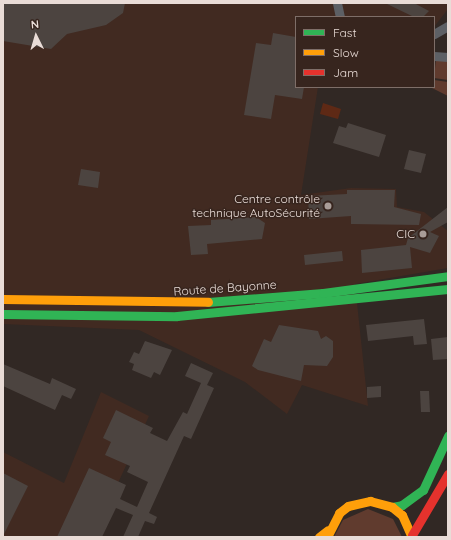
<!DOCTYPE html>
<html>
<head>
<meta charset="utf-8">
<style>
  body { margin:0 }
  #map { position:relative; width:451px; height:540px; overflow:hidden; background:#312824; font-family:Quicksand,sans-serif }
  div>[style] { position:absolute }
  .built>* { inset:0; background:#412a21 }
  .green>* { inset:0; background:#603b2e }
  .water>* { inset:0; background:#5e2915 }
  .building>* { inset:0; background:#4c4440 }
  .street>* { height:9px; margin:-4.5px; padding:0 4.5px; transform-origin:4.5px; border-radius:4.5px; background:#5d6065 }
  .fast>* { height:9px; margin:-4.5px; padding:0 4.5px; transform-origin:4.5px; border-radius:4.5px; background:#30b455 }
  .slow>* { height:9px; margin:-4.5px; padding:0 4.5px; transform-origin:4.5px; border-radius:4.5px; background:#ff9f0a }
  .jam>* { height:9px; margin:-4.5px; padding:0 4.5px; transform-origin:4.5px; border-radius:4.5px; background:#e5322d }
  .dots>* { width:11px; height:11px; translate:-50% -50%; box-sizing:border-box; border:2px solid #37251e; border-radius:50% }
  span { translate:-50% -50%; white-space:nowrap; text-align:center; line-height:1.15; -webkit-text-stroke:3px #37251e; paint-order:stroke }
  .poi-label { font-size:12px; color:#e9dcd7 }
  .right { translate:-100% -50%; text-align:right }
  .street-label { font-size:12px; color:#e9dcd7 }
  .frame { position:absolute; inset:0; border:4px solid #e9dcd7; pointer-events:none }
  .legend { position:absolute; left:295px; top:16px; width:140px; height:72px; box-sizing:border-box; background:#37251e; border:1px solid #7e6e68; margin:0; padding:5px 7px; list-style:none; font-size:12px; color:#e9dcd7 }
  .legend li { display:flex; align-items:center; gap:8px; height:20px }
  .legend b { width:20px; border:1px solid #7e6e68 }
  .north { position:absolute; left:16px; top:16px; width:40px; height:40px; -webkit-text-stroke:3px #37251e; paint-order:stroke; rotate:355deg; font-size:11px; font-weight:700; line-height:16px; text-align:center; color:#e9dcd7 }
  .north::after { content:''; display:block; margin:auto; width:14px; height:18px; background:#e9dcd7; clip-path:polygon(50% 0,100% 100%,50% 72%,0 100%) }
</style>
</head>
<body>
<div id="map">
  <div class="built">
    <div style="clip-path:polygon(3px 3px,448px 3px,448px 9px,434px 27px,434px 17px,296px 17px,296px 87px,318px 87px,301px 195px,351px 188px,396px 189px,397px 207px,424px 212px,448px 231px,448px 268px,355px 284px,368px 406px,302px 385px,287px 414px,245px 382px,139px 330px,3px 324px)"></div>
    <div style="clip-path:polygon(101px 392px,149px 416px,93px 537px,3px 537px,3px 452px,64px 483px)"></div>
  </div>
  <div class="green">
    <div style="clip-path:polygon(436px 59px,448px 61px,448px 80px,434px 78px)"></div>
    <div style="clip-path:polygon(434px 80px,448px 82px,448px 96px,430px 87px,434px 87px)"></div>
    <div style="clip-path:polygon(368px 509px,393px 519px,402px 537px,334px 537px,343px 520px)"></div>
  </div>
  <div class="water">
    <div style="clip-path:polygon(323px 103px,341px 109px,338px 119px,320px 114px)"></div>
  </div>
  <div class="building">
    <div style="clip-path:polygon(3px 3px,125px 3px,123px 13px,106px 25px,67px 34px,51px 49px,3px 41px)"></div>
    <div style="clip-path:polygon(385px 3px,414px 3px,429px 11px,423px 17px,414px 17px)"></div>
    <div style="clip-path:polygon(273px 33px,296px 37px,296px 87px,304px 87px,302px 99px,275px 95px,271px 119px,244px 115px,256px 43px,271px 45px)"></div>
    <div style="clip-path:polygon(348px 123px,386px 135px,379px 157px,333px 143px,339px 126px,346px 128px)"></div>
    <div style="clip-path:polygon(409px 150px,426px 154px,421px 173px,404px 169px)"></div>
    <div style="clip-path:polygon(81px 169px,100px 172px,98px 188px,78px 185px)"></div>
    <div style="clip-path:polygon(347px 190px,395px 190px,394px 207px,421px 214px,419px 225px,351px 224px,351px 216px,309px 219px,308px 196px,347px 194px)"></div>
    <div style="clip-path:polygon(448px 207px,448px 222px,430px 232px,439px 236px,430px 253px,410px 247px,412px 268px,362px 273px,361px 250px,406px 245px,408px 238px)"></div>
    <div style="clip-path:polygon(256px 217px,265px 223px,262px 239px,207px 244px,208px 254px,191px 255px,188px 226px,211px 225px,211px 220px)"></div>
    <div style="clip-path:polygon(342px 251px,343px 261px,305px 265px,304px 255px)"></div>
    <div style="clip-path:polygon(424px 319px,427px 344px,414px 345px,413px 336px,368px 341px,366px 325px)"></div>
    <div style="clip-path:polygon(279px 325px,318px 331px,321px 339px,326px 336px,333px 341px,333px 357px,327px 366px,304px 365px,301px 381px,258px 370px,252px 366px,264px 339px,271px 342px)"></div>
    <div style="clip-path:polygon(448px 337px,448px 359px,433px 360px,431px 339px)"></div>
    <div style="clip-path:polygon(145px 341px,172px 350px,160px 375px,154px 372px,151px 378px,132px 370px,134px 364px,129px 362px,134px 352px,139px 354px)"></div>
    <div style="clip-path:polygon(191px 363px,213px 373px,207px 385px,214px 388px,191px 439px,184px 436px,149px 513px,157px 517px,154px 524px,145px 521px,138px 537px,123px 537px,133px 515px,116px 508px,102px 537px,57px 537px,89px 468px,126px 485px,120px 499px,137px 507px,148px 482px,127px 472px,130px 466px,105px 455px,111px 442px,103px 438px,116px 410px,153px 428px,150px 433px,167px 441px,183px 412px,187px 414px,201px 383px,185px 376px)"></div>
    <div style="clip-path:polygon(3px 364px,50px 384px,52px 378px,76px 389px,71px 399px,62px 395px,55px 410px,3px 386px)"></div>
    <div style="clip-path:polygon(381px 386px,381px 397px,367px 398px,367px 387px)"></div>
    <div style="clip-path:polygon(420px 391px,429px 391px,430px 412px,421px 412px)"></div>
    <div style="clip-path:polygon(3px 473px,28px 486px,3px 536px)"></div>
  </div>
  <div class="street">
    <div style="left:337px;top:3px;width:14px;rotate:78deg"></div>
    <div style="left:434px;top:34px;width:16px;rotate:-30deg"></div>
    <div style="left:434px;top:56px;width:14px;rotate:4deg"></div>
  </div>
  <div class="fast">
    <div style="left:208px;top:302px;width:115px;rotate:-4.5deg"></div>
    <div style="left:323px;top:293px;width:126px;rotate:-7.7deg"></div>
    <div style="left:3px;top:314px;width:174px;rotate:0.7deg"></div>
    <div style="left:177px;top:316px;width:272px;rotate:-5.7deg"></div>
    <div style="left:392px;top:507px;width:10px;rotate:-11deg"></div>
    <div style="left:402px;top:505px;width:26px;rotate:-36deg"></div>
    <div style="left:423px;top:490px;width:60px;rotate:-65.2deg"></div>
  </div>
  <div class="slow">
    <div style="left:3px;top:299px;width:205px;rotate:0.8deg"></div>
    <div style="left:319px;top:537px;width:11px;rotate:-38deg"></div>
    <div style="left:327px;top:537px;width:27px;rotate:-63deg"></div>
    <div style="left:339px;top:513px;width:11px;rotate:-38deg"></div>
    <div style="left:348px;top:506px;width:23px;rotate:-13deg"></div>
    <div style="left:370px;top:501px;width:23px;rotate:15deg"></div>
    <div style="left:392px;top:507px;width:13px;rotate:39deg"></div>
    <div style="left:402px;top:515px;width:24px;rotate:66deg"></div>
  </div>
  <div class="jam">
    <div style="left:412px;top:535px;width:71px;rotate:-59.5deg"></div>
  </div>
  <div class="dots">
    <div style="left:328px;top:206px;background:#a99d98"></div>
    <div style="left:423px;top:234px;background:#a99d98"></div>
  </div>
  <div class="poi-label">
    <span class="right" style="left:320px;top:206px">Centre contrôle<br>technique AutoSécurité</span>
    <span class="right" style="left:415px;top:234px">CIC</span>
  </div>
  <div class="street-label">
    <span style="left:225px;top:288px;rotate:-4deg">Route de Bayonne</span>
  </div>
  <div class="frame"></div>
  <ul class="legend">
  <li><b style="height:5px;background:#30b455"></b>Fast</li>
  <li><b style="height:5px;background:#ff9f0a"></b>Slow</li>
  <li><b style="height:5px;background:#e5322d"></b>Jam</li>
  </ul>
  <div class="north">N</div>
</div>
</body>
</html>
